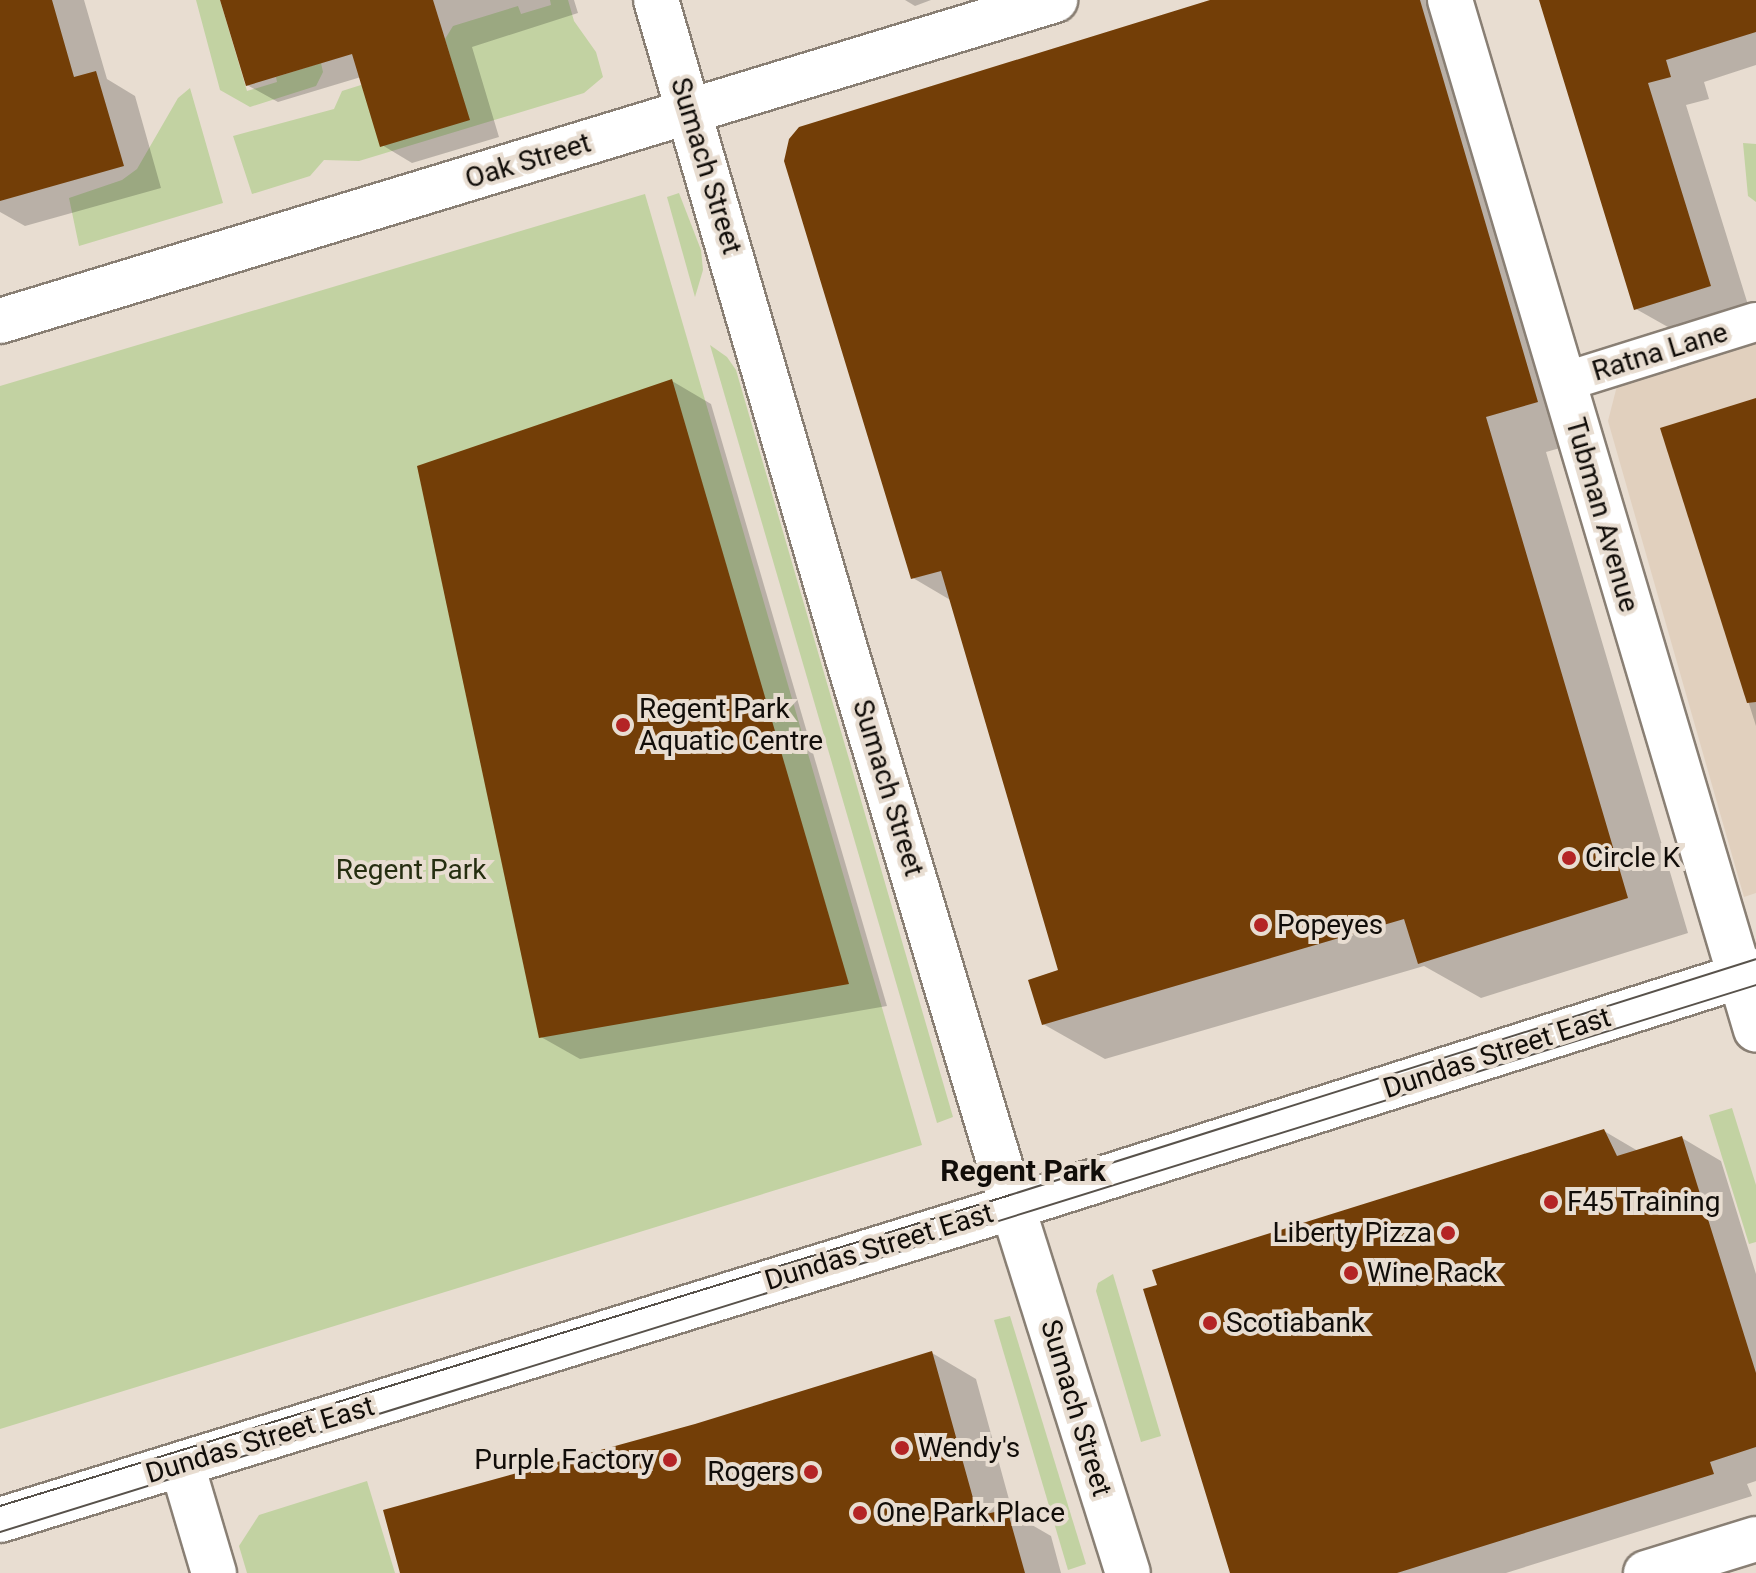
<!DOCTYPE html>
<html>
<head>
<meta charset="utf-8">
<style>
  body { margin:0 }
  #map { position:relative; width:1756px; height:1573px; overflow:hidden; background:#e8ddd1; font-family:Roboto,sans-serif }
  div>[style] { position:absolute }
  .built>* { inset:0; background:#e1d0be }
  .green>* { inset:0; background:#c2d2a2 }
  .shadow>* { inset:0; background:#0003 }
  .building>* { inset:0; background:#733e07 }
  .roads { filter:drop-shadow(2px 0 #897f74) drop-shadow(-2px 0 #897f74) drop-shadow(0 2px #897f74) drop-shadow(0 -2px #897f74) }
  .pedestrian>* { height:38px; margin:-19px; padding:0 19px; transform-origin:19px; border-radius:19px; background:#fff }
  .minor>* { height:44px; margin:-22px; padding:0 22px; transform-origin:22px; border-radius:22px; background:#fff }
  .tertiary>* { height:44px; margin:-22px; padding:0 22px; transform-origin:22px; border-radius:22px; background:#fff }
  .tram>* { height:2px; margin:-1px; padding:0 1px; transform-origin:1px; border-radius:1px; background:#58524b }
  .dots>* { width:22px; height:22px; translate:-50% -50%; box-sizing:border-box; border:4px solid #e8ddd1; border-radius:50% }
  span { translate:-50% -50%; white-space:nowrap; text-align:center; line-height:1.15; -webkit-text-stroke:8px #e8ddd1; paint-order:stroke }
  .street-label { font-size:28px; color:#110d09 }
  .poi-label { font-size:28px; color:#110d09 }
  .left { translate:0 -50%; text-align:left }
  .right { translate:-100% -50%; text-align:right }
  .park-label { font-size:28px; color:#252e10 }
  .neighbourhood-label { font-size:30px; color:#110d09; font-weight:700 }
</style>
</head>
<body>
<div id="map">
  <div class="built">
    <div style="clip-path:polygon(1756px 336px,1756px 893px,1744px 897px,1608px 421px,1619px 378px)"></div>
  </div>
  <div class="green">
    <div style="clip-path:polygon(196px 0,220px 0,247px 91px,277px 82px,276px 77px,321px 63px,323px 72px,316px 86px,250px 107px,220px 90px)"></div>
    <div style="clip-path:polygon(550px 0,568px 0,574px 21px,596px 52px,603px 77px,584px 93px,359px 161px,324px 160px,310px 176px,252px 194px,233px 136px,334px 109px,342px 91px,361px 85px,469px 119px,445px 39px,453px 26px,518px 6px,521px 14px,551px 5px)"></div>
    <div style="clip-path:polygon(190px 88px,223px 203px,79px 246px,69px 198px,122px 180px,137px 169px,178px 98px)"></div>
    <div style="clip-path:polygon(1743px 143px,1756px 144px,1756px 202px,1748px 196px)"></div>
    <div style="clip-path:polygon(679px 193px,701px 250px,703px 270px,695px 297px,667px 197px)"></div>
    <div style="clip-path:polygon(645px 194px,922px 1145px,0 1429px,0 386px)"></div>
    <div style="clip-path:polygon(710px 345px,727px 357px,736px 370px,953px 1117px,937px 1123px)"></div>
    <div style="clip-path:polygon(1732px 1108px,1756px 1185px,1756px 1242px,1749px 1244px,1709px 1115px)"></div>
    <div style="clip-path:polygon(1113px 1274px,1161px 1436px,1141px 1442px,1096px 1291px,1098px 1283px)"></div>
    <div style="clip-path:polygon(1010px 1316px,1086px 1564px,1068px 1570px,994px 1320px)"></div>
    <div style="clip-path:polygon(367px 1481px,395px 1573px,247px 1573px,239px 1546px,259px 1515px)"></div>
  </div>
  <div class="shadow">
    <div style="clip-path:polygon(0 0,84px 0,107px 79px,135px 96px,161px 188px,25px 226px,0 212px)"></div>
    <div style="clip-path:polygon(222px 0,574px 0,578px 13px,472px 47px,499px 137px,412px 163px,382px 145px,361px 77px,278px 102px,247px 85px)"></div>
    <div style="clip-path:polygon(905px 0,931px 0,915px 6px)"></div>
    <div style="clip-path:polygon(1217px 0,1438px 0,1599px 437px,1546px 452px,1688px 933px,1481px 998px,1424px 966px,1105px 1059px,1043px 1024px,1060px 971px,952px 601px,913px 578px)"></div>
    <div style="clip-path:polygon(1541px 0,1756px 0,1756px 65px,1704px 82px,1709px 99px,1686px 105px,1749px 308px,1675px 331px,1636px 309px)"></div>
    <div style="clip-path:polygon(672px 381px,711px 404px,887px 1006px,580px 1059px,541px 1037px)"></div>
    <div style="clip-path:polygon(1756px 400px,1756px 726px,1662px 429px)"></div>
    <div style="clip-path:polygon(1604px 1131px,1638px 1151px,1682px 1138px,1721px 1161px,1756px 1274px,1756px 1481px,1747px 1484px,1752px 1496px,1506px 1573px,1233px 1573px)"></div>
    <div style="clip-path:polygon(932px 1353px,976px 1379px,1013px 1514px,1051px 1536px,1061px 1573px,403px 1573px,696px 1426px)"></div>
  </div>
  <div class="building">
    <div style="clip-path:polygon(0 0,52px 0,74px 77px,96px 71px,124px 166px,0 201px)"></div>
    <div style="clip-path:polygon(220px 0,433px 0,470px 120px,380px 147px,352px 54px,246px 86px)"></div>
    <div style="clip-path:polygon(1210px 0,1420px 0,1538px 402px,1486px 417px,1628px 898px,1418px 964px,1404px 919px,1042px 1025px,1028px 980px,1058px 970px,941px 571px,911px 579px,784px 161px,789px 139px,799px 127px)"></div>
    <div style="clip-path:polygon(1539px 0,1756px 0,1756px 32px,1666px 60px,1671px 77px,1648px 83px,1711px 286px,1634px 310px)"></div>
    <div style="clip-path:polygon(672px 379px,849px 984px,539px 1038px,417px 466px)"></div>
    <div style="clip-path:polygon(1756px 398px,1756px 702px,1747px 703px,1660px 428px)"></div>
    <div style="clip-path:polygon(1604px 1129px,1617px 1156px,1682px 1136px,1756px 1373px,1756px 1447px,1710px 1462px,1714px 1474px,1397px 1573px,1230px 1573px,1143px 1289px,1157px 1285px,1152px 1270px)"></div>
    <div style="clip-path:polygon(932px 1351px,978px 1516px,1007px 1509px,1025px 1573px,400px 1573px,383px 1510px,695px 1424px)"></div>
  </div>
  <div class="roads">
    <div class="pedestrian">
      <div style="left:1564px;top:382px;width:201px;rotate:-17.4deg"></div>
    </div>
    <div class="minor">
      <div style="left:656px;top:0;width:679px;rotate:73.75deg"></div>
      <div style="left:846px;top:652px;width:591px;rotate:73.28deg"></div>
      <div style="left:1016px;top:1218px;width:372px;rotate:72.5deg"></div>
      <div style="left:1450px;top:0;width:1074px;rotate:73.45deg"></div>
      <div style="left:0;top:321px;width:1103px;rotate:-16.92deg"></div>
      <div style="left:182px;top:1465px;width:113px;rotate:73.5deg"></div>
      <div style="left:1646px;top:1573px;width:115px;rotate:-17.2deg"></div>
    </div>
    <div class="tertiary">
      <div style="left:0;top:1520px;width:1060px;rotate:-17.17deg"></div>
      <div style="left:1013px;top:1207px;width:780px;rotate:-17.62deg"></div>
    </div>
  </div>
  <div class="tram">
    <div style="left:0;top:1506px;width:1057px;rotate:-17.11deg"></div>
    <div style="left:1010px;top:1195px;width:782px;rotate:-17.55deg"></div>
    <div style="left:0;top:1532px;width:1839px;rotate:-17.3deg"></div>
  </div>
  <div class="dots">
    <div style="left:623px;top:725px;background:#b42425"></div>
    <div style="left:1569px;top:858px;background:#b42425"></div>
    <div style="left:1261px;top:925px;background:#b42425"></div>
    <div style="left:1551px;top:1202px;background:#b42425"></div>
    <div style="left:1448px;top:1233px;background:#b42425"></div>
    <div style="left:1351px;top:1273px;background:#b42425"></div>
    <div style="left:1210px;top:1323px;background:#b42425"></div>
    <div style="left:902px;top:1448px;background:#b42425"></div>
    <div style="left:670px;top:1460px;background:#b42425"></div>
    <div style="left:811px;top:1472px;background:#b42425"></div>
    <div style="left:860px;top:1513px;background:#b42425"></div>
  </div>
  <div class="street-label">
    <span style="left:528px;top:161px;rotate:-17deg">Oak Street</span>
    <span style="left:706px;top:166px;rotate:73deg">Sumach Street</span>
    <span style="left:1660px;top:352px;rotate:-17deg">Ratna Lane</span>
    <span style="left:1602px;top:515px;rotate:74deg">Tubman Avenue</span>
    <span style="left:888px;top:788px;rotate:73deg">Sumach Street</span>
    <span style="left:1497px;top:1053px;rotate:-18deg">Dundas Street East</span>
    <span style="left:879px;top:1247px;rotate:-17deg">Dundas Street East</span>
    <span style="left:1076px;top:1408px;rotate:73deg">Sumach Street</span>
    <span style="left:260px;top:1440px;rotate:-17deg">Dundas Street East</span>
  </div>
  <div class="poi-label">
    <span class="left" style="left:639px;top:725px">Regent Park<br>Aquatic Centre</span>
    <span class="left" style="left:1585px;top:858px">Circle K</span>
    <span class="left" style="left:1277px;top:925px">Popeyes</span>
    <span class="left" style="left:1567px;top:1202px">F45 Training</span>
    <span class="right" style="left:1432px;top:1233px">Liberty Pizza</span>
    <span class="left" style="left:1367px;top:1273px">Wine Rack</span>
    <span class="left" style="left:1226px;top:1323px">Scotiabank</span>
    <span class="left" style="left:918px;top:1448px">Wendy's</span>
    <span class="right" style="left:654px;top:1460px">Purple Factory</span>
    <span class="right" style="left:795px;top:1472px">Rogers</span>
    <span class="left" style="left:876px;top:1513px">One Park Place</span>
  </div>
  <div class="park-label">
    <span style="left:411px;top:870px">Regent Park</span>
  </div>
  <div class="neighbourhood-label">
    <span style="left:1023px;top:1171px">Regent Park</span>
  </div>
</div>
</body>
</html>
